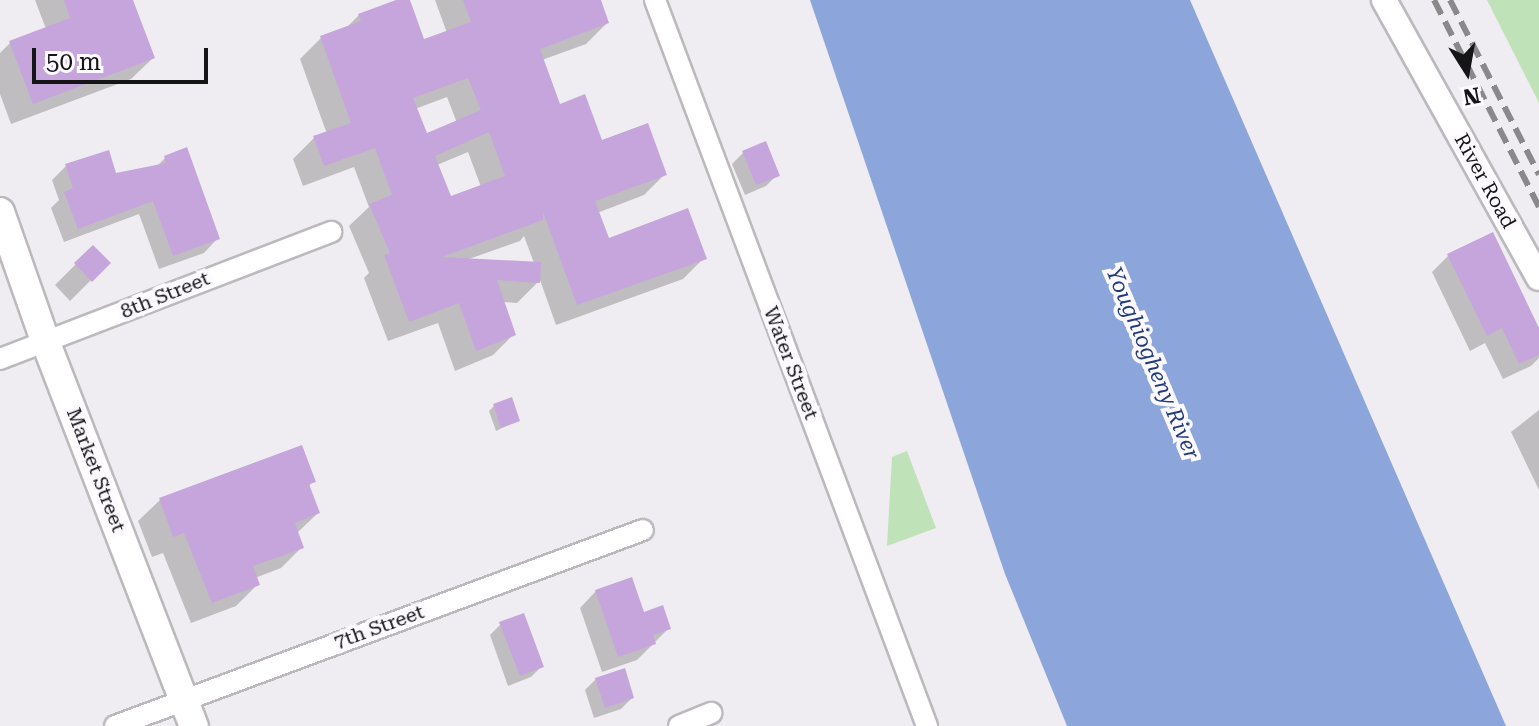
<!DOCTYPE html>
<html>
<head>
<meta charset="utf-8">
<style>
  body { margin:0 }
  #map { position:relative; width:1539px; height:726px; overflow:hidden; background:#f0edf2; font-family:"Roboto Serif",serif }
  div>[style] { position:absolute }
  .green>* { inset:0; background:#bfe2b9 }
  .water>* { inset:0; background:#8ca6db }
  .shadow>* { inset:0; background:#0003 }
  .building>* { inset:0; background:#c5a5db }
  .roads { filter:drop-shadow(2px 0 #bcb9be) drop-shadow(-2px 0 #bcb9be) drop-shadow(0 2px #bcb9be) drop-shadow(0 -2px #bcb9be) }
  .minor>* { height:20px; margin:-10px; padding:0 10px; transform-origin:10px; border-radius:10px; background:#fff }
  .tertiary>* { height:24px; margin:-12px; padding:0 12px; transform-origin:12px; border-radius:12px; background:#fff }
  .secondary>* { height:28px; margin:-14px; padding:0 14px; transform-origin:14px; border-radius:14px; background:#fff }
  .rail>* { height:6px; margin-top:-3px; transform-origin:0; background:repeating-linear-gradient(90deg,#8a888b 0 16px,transparent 0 24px) }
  span { translate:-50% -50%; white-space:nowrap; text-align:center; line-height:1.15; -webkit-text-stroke:8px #fdfaff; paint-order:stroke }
  .street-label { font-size:20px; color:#151416 }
  .water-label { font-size:22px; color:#203b7b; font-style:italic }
  .north { position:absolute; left:1427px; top:32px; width:80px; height:80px; -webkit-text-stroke:6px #fdfaff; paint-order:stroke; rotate:169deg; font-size:22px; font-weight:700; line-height:32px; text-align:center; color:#151416 }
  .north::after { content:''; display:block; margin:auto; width:28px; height:36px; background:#151416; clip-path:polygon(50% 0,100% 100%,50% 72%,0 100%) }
  .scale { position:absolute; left:32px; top:48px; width:176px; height:36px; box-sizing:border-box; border:4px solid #151416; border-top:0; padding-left:10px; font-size:24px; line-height:28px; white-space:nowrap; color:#151416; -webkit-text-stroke:6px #fdfaff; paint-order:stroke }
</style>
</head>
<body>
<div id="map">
  <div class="green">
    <div style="clip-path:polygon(1487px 0,1539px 0,1539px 103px)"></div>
    <div style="clip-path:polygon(907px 451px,936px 528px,887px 546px,892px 457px)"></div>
  </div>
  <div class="water">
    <div style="clip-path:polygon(810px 0,1190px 0,1506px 726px,1067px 726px,1005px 574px)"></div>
  </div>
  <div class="shadow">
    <div style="clip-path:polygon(35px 0,131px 0,153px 58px,131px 79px,11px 124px,0 94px,0 53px,10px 43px,46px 29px)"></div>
    <div style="clip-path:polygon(evenodd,402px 0,408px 0,423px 41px,447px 33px,435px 0,599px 0,607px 23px,586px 44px,542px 60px,559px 106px,601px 142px,665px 174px,644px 195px,597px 213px,607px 241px,704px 258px,683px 279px,556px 325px,540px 280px,517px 303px,503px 302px,514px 334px,493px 355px,455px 371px,438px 323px,388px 341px,364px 278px,369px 273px,349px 226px,369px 207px,354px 167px,303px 186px,293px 159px,314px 138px,327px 134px,300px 59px,321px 38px,346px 28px,359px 15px,402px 0,447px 97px,457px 123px,426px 136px,415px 109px,447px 97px,402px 0,468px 152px,481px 187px,450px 199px,437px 165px,468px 152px,402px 0,524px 236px,534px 263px,466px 260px,520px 241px,524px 236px)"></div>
    <div style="clip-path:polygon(743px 153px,777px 175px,766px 186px,745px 195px,732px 164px)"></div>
    <div style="clip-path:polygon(165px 158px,218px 238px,204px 253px,159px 269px,139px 214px,64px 242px,51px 208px,59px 200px,52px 180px,66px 166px,115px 175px,155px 168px)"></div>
    <div style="clip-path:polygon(93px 247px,108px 263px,70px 301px,55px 285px)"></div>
    <div style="clip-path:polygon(1448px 256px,1539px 332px,1539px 358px,1531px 366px,1503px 379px,1485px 343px,1470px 351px,1432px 272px)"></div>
    <div style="clip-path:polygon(494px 406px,518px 420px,496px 431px,489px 411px)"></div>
    <div style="clip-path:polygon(1539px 410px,1539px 490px,1511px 432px)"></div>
    <div style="clip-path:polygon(301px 447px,314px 481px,308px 487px,318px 513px,297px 533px,302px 547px,281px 568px,255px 578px,258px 584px,236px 606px,191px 623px,163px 553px,152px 557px,138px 521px,160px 500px)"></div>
    <div style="clip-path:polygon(596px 591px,642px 614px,669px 628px,637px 660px,602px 672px,580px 608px)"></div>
    <div style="clip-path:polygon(501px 624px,542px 666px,531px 677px,508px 686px,490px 635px)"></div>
    <div style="clip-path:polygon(596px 679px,632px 698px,621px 709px,594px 718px,585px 690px)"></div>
  </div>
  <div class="building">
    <div style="clip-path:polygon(64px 0,133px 0,155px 58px,33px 104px,9px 41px,70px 18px)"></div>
    <div style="clip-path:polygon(evenodd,396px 0,410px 0,424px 39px,471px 22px,463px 0,601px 0,609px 23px,540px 49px,560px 104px,585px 94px,602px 140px,648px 123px,667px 175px,595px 201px,609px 238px,688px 208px,707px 259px,577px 305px,543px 212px,543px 220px,442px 257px,541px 262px,540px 283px,497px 280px,516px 335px,476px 351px,459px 303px,409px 322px,384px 255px,390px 253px,369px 204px,392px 195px,375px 148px,324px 166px,313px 136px,351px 123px,320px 36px,361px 21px,358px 14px,396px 0,468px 78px,481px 110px,427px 133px,413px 98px,468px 78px,396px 0,489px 132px,505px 176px,451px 196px,435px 156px,489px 132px)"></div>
    <div style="clip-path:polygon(766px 141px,780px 176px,756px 185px,742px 151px)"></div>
    <div style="clip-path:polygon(187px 147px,220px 239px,173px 256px,153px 201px,78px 229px,64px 192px,73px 188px,65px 164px,109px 150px,116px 173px,166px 163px,164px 156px)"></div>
    <div style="clip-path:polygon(1493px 232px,1539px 328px,1539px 355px,1519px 364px,1502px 328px,1487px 336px,1447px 254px)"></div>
    <div style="clip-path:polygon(93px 245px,111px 263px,92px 282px,74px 263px)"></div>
    <div style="clip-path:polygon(512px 397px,520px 421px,501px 428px,493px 404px)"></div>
    <div style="clip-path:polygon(302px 445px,316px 482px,309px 484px,320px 513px,295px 523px,304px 548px,253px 566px,260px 585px,212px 603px,184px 533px,173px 537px,159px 498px)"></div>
    <div style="clip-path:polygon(632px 577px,644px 612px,663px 605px,671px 629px,653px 635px,656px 644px,618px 657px,595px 590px)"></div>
    <div style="clip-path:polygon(524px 613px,544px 667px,520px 676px,499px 622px)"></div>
    <div style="clip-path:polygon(625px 668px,634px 698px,605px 708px,595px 678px)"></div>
  </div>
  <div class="roads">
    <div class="minor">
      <div style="left:655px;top:0;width:775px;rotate:69.46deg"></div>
      <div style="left:0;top:359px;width:355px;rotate:-21deg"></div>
      <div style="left:115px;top:726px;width:563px;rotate:-20.37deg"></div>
      <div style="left:679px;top:726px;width:35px;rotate:-22deg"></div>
    </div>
    <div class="tertiary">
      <div style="left:1384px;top:0;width:318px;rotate:60.9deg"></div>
    </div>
    <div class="secondary">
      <div style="left:0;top:212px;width:139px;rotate:70.7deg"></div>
      <div style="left:46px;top:343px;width:411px;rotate:68.9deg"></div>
    </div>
  </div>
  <div class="rail">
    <div style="left:1434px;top:0;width:232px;rotate:63.1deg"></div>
    <div style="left:1450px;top:0;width:196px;rotate:63deg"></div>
  </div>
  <div class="street-label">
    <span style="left:1485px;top:181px;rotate:61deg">River Road</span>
    <span style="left:165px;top:295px;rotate:-22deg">8th Street</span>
    <span style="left:791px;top:363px;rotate:69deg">Water Street</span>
    <span style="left:96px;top:470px;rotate:69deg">Market Street</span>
    <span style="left:379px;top:627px;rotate:-20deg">7th Street</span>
  </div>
  <div class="water-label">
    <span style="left:1153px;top:363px;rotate:67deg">Youghiogheny River</span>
  </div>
  <div class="north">N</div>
  <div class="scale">50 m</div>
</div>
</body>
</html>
